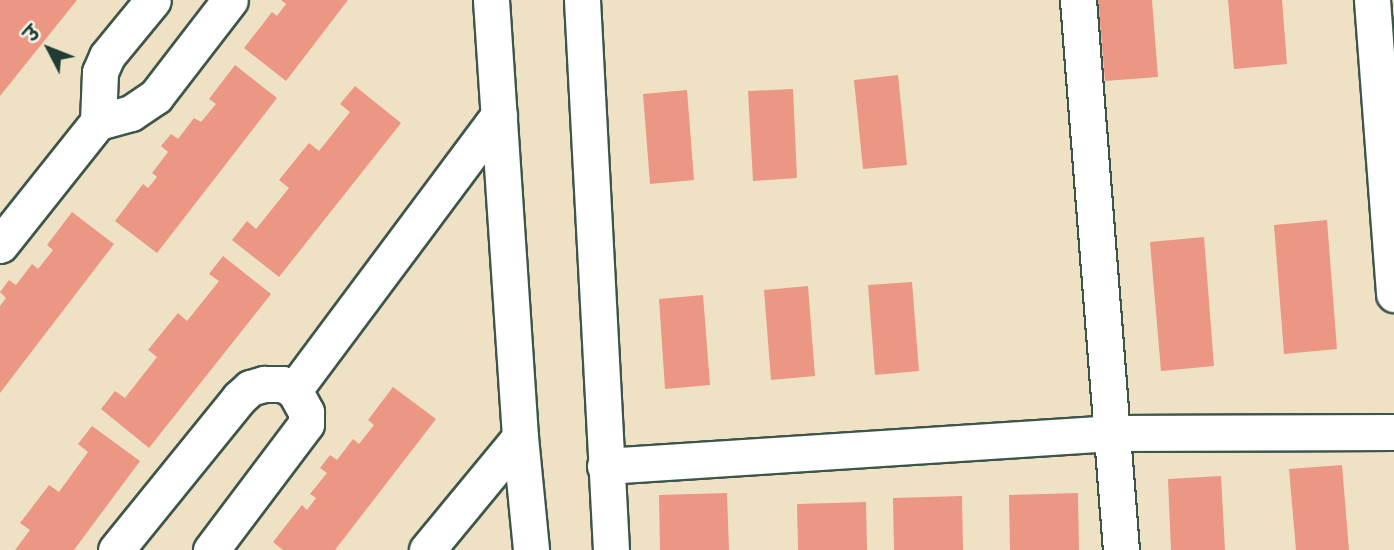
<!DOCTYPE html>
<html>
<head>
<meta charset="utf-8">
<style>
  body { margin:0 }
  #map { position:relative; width:1394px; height:550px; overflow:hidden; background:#efe2c4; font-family:"Architects Daughter","Playpen Sans Deva",sans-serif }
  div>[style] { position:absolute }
  .building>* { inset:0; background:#eb9784 }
  .roads { filter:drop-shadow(2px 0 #3e564a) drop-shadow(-2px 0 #3e564a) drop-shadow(0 2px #3e564a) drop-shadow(0 -2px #3e564a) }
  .street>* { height:35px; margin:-17.5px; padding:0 17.5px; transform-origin:17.5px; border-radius:17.5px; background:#fff }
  span { translate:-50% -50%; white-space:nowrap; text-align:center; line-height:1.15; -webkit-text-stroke:7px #f7f3e8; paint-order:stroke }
  .north { position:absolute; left:14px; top:14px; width:70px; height:70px; -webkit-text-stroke:5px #f7f3e8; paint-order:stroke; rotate:312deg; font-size:19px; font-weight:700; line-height:28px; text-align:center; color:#1f3d34 }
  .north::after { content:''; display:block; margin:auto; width:24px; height:32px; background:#1f3d34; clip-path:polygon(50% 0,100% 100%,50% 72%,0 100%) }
</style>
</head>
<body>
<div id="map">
  <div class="building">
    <div style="clip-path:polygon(0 0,77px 0,0 96px)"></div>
    <div style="clip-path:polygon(281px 0,348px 0,286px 81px,244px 48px,272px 12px,277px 16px,286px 4px)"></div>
    <div style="clip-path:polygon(1098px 0,1152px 0,1158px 77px,1105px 81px)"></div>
    <div style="clip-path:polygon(1228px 0,1282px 0,1287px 64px,1234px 69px)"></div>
    <div style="clip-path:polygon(235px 65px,277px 98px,157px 253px,115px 221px,143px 184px,148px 188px,157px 177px,152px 173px,168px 152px,161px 146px,171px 134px,178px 139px,194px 118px,201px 122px,216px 104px,209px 99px)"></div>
    <div style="clip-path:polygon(898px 75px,907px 165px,863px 169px,854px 80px)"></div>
    <div style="clip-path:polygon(355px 86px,401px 123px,279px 277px,232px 240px,247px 221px,256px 229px,289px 188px,279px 180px,309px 143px,319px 151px,350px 112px,340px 104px)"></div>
    <div style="clip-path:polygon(793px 89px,797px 178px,753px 181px,748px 91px)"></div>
    <div style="clip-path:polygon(687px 90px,694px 180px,650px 184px,643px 94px)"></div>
    <div style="clip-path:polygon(72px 212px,114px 244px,0 393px,0 306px,6px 298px,0 292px,9px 280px,16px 285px,32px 264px,38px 269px,53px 250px,47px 245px)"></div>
    <div style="clip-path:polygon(1327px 220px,1337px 349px,1284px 354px,1274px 225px)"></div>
    <div style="clip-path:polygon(1204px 237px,1214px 366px,1161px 371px,1150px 242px)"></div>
    <div style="clip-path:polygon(223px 256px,271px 294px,149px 448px,101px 409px,115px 391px,125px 398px,157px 357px,148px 350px,178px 313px,187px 321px,219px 281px,209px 274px)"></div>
    <div style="clip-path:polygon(912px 282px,919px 371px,875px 375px,868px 285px)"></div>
    <div style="clip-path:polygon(808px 286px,815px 376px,771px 380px,764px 290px)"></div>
    <div style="clip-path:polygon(703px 295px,710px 385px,665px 389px,659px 299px)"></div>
    <div style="clip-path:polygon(393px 387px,436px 419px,335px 550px,283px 550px,273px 542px,302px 505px,307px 510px,316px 498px,310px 494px,327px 473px,320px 468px,330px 455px,337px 460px,353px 439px,359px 444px,374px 425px,368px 420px)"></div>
    <div style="clip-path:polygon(92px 426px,140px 461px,74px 550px,15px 550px,30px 530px,20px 523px,49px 485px,59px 492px,88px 452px,78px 444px)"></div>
    <div style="clip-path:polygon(1342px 465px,1349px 550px,1296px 550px,1289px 469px)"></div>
    <div style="clip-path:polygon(1221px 476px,1225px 550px,1171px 550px,1168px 479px)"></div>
    <div style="clip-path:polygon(727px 493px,729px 550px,660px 550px,659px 495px)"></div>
    <div style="clip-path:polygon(1078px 493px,1079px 550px,1010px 550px,1009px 495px)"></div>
    <div style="clip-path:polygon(962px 496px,963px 550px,894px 550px,893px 498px)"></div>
    <div style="clip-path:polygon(866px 502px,867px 550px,798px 550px,797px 504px)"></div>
  </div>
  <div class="roads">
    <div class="street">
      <div style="left:491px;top:0;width:438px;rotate:86.2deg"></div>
      <div style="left:520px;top:437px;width:114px;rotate:84.4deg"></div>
      <div style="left:582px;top:0;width:551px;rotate:86.98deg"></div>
      <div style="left:1078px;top:0;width:552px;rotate:85.53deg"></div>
      <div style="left:1372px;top:0;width:295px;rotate:85.7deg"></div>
      <div style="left:98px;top:122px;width:50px;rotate:-87.7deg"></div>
      <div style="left:100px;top:72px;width:17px;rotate:-66deg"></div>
      <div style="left:107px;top:56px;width:72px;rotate:-50.6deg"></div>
      <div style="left:0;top:245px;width:157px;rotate:-51.5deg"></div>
      <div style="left:98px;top:122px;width:34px;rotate:-15deg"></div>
      <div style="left:131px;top:113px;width:30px;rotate:-34deg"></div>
      <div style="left:156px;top:96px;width:121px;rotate:-52.4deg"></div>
      <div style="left:294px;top:390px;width:343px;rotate:-53.3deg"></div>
      <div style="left:605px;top:466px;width:510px;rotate:-3.71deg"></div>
      <div style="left:1114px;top:433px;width:280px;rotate:-0.2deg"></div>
      <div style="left:116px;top:550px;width:196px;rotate:-51deg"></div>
      <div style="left:239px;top:398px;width:15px;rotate:-42deg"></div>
      <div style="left:250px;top:388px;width:15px;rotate:-16deg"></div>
      <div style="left:264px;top:384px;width:18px"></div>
      <div style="left:282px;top:384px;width:13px;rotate:27deg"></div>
      <div style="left:294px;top:390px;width:25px;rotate:61deg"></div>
      <div style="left:306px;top:412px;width:12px;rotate:90deg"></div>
      <div style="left:306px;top:424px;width:158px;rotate:127deg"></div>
      <div style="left:427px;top:550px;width:146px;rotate:-50.5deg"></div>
    </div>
  </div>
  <div class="north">उ</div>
</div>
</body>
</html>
